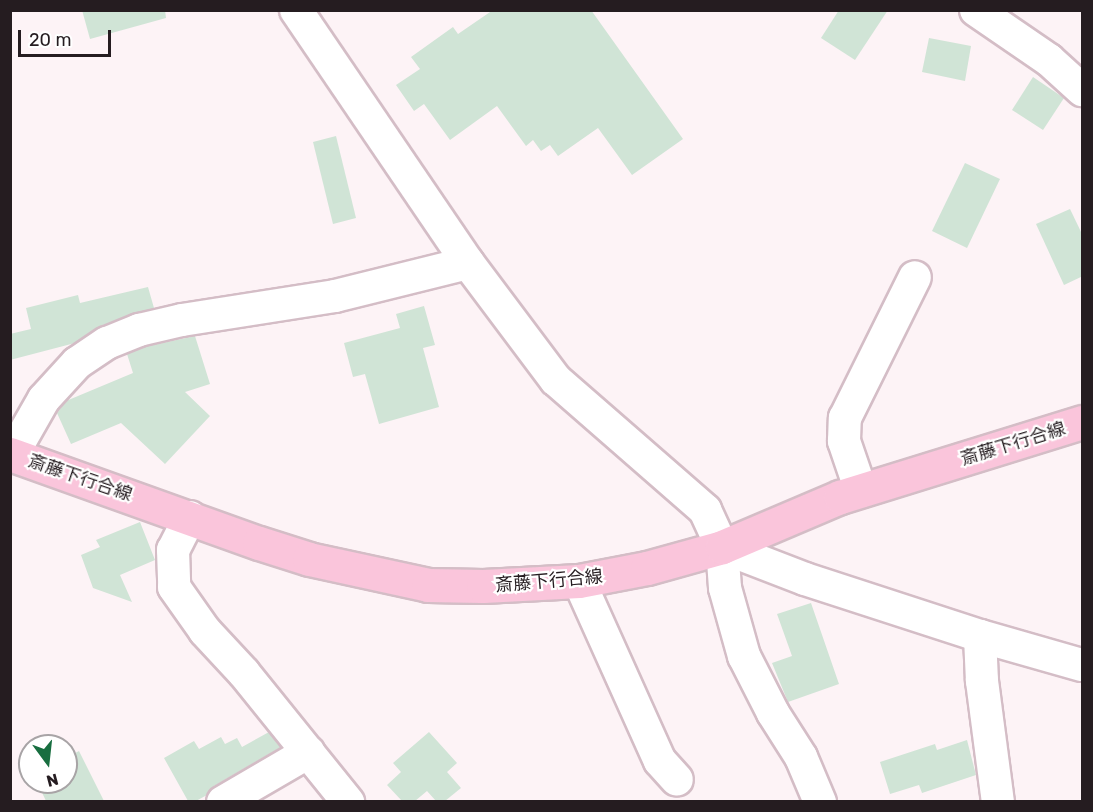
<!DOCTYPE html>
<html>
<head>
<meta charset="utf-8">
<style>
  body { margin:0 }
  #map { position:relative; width:1093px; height:812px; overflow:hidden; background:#fdf3f6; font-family:Rubik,"Noto Sans JP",sans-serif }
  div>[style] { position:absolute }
  .building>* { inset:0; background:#d0e4d6 }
  .roads { filter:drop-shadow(2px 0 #d4bdc6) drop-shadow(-2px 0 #d4bdc6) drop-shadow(0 2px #d4bdc6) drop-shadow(0 -2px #d4bdc6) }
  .minor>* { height:32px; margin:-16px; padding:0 16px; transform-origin:16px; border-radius:16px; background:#fff }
  .major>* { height:33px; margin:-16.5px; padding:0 16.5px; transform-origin:16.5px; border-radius:16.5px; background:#fac5db }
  span { translate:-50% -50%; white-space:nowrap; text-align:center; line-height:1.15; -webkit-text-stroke:4.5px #fff; paint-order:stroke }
  .street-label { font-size:18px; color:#251c20 }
  .frame { position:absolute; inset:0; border:12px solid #251c20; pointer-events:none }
  .north { position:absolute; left:18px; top:734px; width:60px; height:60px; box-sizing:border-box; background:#fff; border:2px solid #a8a4a6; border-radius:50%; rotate:165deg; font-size:16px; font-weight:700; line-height:24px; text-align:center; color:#251c20 }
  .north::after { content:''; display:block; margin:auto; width:21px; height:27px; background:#186e40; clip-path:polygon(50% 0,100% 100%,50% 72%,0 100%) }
  .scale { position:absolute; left:18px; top:30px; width:93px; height:27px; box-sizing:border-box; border:3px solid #251c20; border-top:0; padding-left:8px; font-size:18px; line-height:21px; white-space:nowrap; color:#251c20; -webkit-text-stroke:4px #fff; paint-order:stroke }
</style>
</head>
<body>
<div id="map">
  <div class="building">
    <div style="clip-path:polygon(82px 10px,165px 10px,166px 18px,90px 39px)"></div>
    <div style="clip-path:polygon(493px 10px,591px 10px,683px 139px,632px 175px,598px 128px,558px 156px,550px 145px,541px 151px,533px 140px,526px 146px,497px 106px,450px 140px,424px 104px,414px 111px,396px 85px,420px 69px,411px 57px,453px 27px,458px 34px)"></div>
    <div style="clip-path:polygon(839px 10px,888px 10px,855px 60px,821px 38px)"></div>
    <div style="clip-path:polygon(929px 38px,971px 46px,965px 81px,922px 72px)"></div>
    <div style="clip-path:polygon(1033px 77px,1064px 98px,1043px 130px,1012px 110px)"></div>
    <div style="clip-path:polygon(336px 136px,356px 218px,333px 224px,313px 142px)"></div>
    <div style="clip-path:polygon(965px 163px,1000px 179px,967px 248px,932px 231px)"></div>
    <div style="clip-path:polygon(1070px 209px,1083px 236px,1083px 276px,1064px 285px,1036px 224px)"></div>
    <div style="clip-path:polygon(148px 287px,154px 308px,100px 326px,75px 343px,10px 360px,10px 334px,31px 329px,26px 308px,78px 295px,80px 303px)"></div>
    <div style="clip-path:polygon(424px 306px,435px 345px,423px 348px,439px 407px,379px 424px,365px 374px,353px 377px,344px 343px,400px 328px,396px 314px)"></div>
    <div style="clip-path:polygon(195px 336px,210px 384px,185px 392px,210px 416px,165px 464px,121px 423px,71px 444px,57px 413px,66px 401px,133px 373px,127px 354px,144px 347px)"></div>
    <div style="clip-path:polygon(140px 522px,155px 560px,120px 575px,132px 602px,93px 588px,81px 555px,100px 547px,96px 540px)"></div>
    <div style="clip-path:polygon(811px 603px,839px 684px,788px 702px,772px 663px,792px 656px,777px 614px)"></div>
    <div style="clip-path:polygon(269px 732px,281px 747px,214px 786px,207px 795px,196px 801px,188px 801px,164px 758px,194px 741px,199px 749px,221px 737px,225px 744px,237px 738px,242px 747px)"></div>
    <div style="clip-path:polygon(429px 732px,457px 763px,447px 772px,461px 788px,445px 801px,436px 801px,427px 791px,415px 801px,402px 801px,387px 785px,401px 772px,393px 763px)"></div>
    <div style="clip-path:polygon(967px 740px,976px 775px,922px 793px,919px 785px,890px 794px,880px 762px,935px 744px,937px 750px)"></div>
    <div style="clip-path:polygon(79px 751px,104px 801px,46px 801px,37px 782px,66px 782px,66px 758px)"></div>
  </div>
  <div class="roads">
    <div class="minor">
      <div style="left:296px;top:10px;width:306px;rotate:55.8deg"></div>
      <div style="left:468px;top:263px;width:146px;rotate:53.1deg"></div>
      <div style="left:556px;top:380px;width:198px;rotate:41.1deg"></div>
      <div style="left:705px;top:510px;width:41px;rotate:65.3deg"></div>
      <div style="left:722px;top:547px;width:41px;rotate:85.8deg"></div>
      <div style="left:725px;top:588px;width:71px;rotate:74.4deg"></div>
      <div style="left:744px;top:656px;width:64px;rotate:63deg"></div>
      <div style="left:773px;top:713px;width:52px;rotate:57.5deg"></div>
      <div style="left:801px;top:757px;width:49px;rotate:67.1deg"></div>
      <div style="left:976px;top:10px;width:88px;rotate:34.4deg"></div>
      <div style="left:1049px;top:60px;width:45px;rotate:42.3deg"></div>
      <div style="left:12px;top:455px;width:64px;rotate:-60.3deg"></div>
      <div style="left:44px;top:399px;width:49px;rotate:-47.5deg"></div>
      <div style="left:77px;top:363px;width:36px;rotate:-34deg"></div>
      <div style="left:107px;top:343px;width:35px;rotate:-22deg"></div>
      <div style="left:139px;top:330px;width:44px;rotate:-13.1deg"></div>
      <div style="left:182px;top:320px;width:155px;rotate:-8.9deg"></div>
      <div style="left:335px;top:296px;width:137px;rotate:-13.9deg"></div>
      <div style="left:861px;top:491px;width:53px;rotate:-108.8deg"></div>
      <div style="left:844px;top:441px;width:23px;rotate:-88deg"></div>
      <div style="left:845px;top:418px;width:157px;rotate:-63.6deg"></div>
      <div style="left:190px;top:517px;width:37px;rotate:117deg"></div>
      <div style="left:173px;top:550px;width:37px;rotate:88deg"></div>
      <div style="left:174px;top:587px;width:54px;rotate:54.8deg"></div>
      <div style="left:205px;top:631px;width:57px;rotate:47.1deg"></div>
      <div style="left:244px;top:673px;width:166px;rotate:51.1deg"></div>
      <div style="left:722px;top:547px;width:89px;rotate:21.1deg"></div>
      <div style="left:805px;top:579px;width:184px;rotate:18deg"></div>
      <div style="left:980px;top:636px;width:106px;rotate:15.9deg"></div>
      <div style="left:579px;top:581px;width:197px;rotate:65.8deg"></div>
      <div style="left:660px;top:761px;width:25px;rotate:48deg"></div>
      <div style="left:980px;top:636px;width:45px;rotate:87.5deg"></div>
      <div style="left:982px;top:681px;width:122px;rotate:82.5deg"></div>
      <div style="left:223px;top:802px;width:99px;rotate:-30.2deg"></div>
    </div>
    <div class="major">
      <div style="left:10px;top:454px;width:264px;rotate:19.7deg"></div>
      <div style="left:259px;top:543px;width:52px;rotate:17.7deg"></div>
      <div style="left:309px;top:559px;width:122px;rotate:12.3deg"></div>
      <div style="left:428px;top:585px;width:55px;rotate:1deg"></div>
      <div style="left:483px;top:586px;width:96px;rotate:-3deg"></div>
      <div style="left:579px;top:581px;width:69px;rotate:-10.8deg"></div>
      <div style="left:647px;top:568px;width:78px;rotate:-15.6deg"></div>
      <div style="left:722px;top:547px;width:128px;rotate:-23deg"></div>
      <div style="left:840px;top:497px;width:253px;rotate:-17.2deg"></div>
    </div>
  </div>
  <div class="street-label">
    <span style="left:1013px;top:444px;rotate:-17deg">斎藤下行合線</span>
    <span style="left:80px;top:478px;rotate:19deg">斎藤下行合線</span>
    <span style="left:549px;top:581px;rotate:-5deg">斎藤下行合線</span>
  </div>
  <div class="frame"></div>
  <div class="north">N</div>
  <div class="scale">20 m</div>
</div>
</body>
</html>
